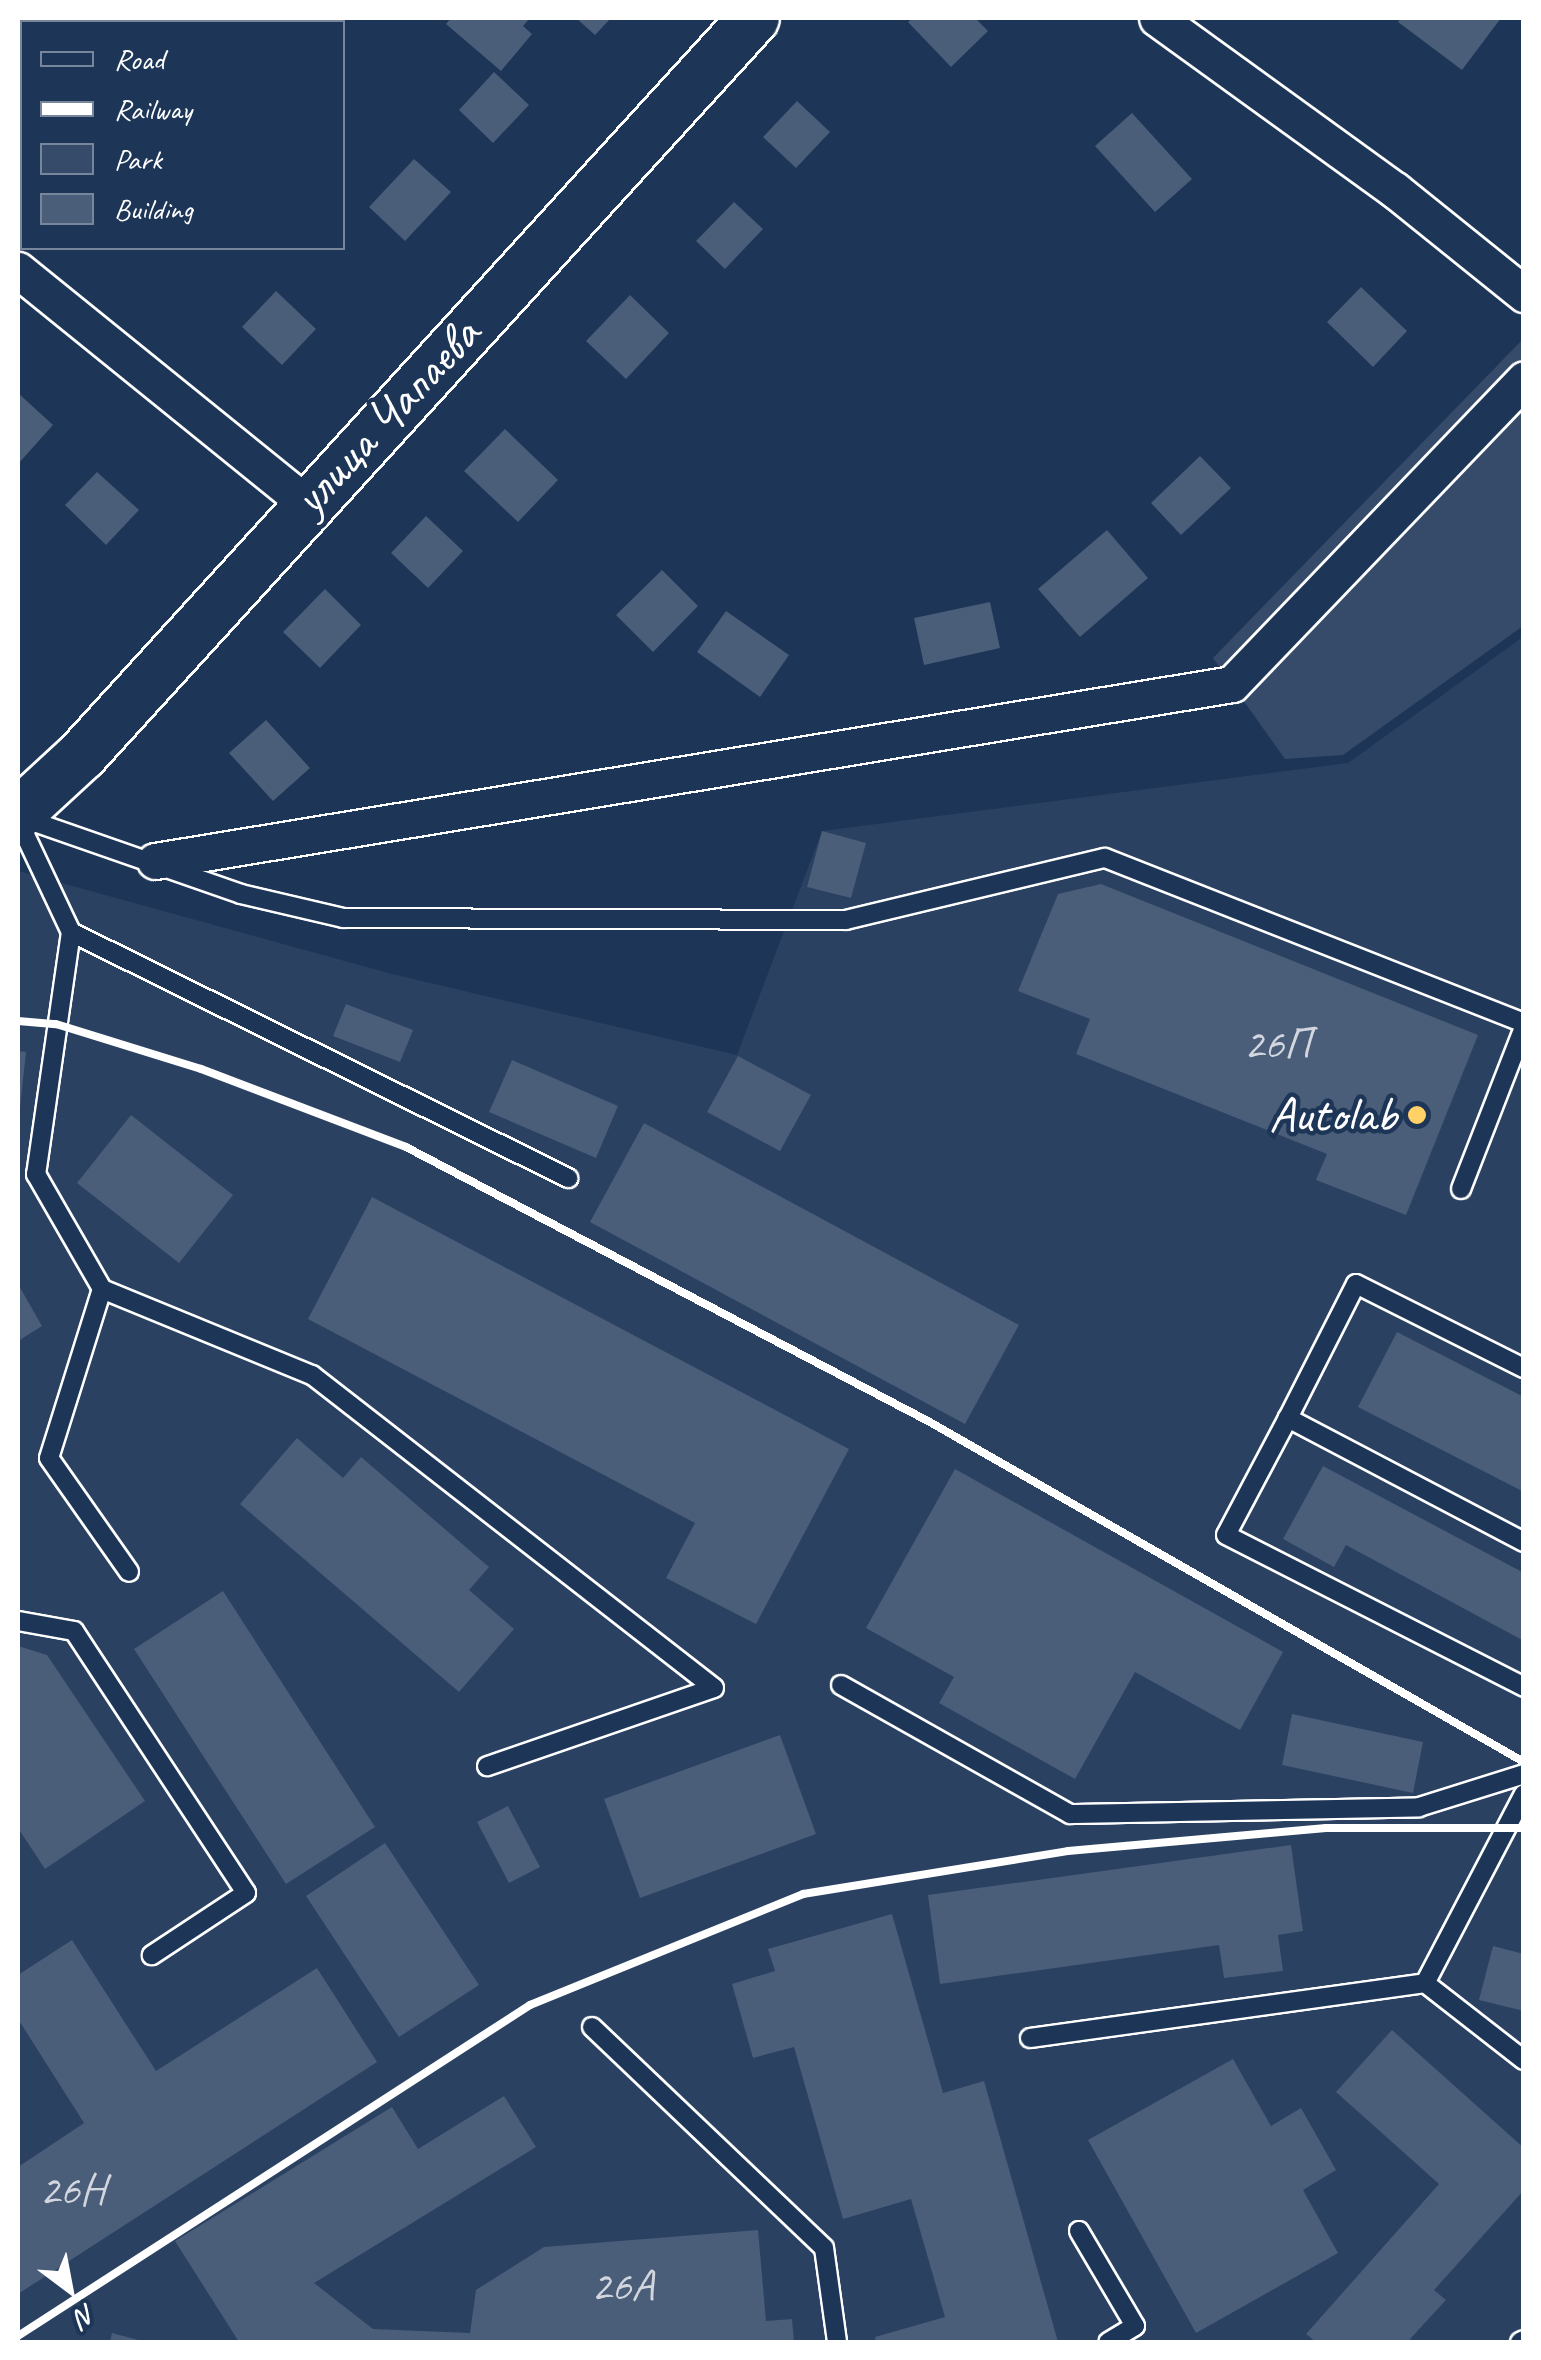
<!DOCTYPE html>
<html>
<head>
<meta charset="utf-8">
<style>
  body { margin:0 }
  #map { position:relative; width:1541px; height:2360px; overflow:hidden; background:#1d3557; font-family:Caveat,sans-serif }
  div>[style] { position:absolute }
  .built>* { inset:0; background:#2a4161 }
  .green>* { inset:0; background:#364b69 }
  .building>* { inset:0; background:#4a5d79 }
  .roads { filter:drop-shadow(2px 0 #fff) drop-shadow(-2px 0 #fff) drop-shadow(0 2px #fff) drop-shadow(0 -2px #fff) }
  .lane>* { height:18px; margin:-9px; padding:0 9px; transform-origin:9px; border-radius:9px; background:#1d3557 }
  .street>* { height:35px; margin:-17.5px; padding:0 17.5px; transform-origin:17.5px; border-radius:17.5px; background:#1d3557 }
  .secondary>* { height:50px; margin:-25px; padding:0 25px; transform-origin:25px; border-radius:25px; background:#1d3557 }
  .rail>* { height:8px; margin:-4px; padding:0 4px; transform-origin:4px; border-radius:4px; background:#fff }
  .dots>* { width:28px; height:28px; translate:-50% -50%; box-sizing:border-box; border:5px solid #1d3557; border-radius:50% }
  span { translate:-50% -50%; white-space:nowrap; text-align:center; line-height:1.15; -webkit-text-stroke:9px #1d3557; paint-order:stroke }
  .number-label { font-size:45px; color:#d2d6de }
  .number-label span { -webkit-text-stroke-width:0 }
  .street-label { font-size:50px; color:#fff }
  .poi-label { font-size:50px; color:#fff }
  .right { translate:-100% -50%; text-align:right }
  .frame { position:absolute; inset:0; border:20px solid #fff; pointer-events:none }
  .legend { position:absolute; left:20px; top:20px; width:325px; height:230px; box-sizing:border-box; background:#1d3557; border:2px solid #77869a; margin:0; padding:12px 18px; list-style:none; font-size:30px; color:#fff }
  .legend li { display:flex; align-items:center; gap:20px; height:50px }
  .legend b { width:50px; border:2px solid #77869a }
  .north { position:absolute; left:20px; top:2240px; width:100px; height:100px; -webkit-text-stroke:8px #1d3557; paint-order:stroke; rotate:148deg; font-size:28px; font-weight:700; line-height:40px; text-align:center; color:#fff }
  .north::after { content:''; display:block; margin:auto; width:35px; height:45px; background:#fff; clip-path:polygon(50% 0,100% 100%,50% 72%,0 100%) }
</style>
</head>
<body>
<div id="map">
  <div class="built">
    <div style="clip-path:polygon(1523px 637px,1523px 2342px,18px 2342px,18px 871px,392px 974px,737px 1055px,822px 831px,1348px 763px)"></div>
  </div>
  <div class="green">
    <div style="clip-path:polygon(1523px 339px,1523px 626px,1343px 755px,1285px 759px,1213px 658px)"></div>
  </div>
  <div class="building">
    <div style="clip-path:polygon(451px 18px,530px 18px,523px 26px,532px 34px,501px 71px,446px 24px)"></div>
    <div style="clip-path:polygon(576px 18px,611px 18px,595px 35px)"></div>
    <div style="clip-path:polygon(913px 18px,975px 18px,988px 31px,951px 67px,908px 22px)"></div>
    <div style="clip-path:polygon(1401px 18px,1501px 18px,1462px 70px,1398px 22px)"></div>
    <div style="clip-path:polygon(494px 72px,529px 105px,493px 143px,459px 110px)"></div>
    <div style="clip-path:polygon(797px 101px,830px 132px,796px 168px,763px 137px)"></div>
    <div style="clip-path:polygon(1132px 113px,1192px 179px,1155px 212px,1095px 146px)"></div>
    <div style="clip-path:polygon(18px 114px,22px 119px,18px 151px)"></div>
    <div style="clip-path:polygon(414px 159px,451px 192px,405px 241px,369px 207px)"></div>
    <div style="clip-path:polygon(734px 202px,763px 229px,725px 269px,696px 241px)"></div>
    <div style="clip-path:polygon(1361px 287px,1407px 331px,1373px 367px,1327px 322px)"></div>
    <div style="clip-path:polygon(276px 291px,316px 329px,282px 365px,242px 327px)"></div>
    <div style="clip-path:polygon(630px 295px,669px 333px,626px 379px,586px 341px)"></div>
    <div style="clip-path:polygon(18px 393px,53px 425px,18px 464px)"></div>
    <div style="clip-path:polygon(505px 429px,558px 480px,518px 522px,464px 471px)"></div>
    <div style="clip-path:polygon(1200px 456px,1231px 488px,1181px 535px,1151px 503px)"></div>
    <div style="clip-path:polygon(97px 472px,139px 510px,106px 545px,65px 505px)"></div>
    <div style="clip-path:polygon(426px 516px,463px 551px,428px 588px,391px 553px)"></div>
    <div style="clip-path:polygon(1107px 530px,1148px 578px,1080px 637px,1038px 589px)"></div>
    <div style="clip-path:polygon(662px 570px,698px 606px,653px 652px,616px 615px)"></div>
    <div style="clip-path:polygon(325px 589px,361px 625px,320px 668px,283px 632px)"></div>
    <div style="clip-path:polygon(990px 602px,1000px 648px,924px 665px,914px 618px)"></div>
    <div style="clip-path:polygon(726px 611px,789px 655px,760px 697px,697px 652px)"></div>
    <div style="clip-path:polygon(266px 720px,310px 768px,273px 801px,229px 753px)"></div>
    <div style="clip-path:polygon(822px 831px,866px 843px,851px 898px,807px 887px)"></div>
    <div style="clip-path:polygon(1101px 884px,1478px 1035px,1406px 1215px,1316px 1180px,1327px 1154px,1076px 1054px,1090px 1019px,1018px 991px,1058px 894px)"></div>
    <div style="clip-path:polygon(346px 1004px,413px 1030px,400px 1062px,333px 1036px)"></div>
    <div style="clip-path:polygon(18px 1051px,26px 1052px,20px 1108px,18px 1108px)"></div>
    <div style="clip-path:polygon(738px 1056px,811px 1095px,780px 1151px,707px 1112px)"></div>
    <div style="clip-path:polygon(512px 1060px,618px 1106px,596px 1158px,489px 1112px)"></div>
    <div style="clip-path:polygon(131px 1115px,233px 1195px,179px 1263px,77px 1183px)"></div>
    <div style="clip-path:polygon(644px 1123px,1019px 1325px,965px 1424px,590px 1222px)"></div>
    <div style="clip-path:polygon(372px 1197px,849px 1449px,756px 1624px,666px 1578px,695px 1523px,308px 1319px)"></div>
    <div style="clip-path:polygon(18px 1284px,42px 1326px,18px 1341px)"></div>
    <div style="clip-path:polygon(1397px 1332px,1524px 1397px,1524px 1492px,1358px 1407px)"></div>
    <div style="clip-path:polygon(297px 1438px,343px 1478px,361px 1457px,489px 1567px,469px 1590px,514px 1629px,459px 1692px,240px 1504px)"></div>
    <div style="clip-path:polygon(1323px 1466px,1524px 1573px,1524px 1641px,1346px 1545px,1334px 1567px,1283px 1539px)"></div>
    <div style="clip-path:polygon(955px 1469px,1283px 1652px,1240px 1730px,1135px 1672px,1075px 1779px,939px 1703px,954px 1677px,866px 1628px)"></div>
    <div style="clip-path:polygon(223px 1591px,375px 1827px,286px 1884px,134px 1649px)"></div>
    <div style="clip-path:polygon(18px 1646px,47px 1655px,145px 1801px,45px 1869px,18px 1828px)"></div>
    <div style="clip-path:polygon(1292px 1714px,1423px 1742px,1413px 1793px,1282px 1765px)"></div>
    <div style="clip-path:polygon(780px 1735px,816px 1834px,640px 1898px,604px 1799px)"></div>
    <div style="clip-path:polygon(508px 1806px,540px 1867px,509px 1883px,477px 1822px)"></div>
    <div style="clip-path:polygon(385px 1843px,479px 1985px,399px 2037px,306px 1896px)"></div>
    <div style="clip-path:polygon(1291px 1845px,1303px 1931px,1278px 1935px,1283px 1971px,1224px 1978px,1219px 1945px,940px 1984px,928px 1895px)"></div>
    <div style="clip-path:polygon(892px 1914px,943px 2093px,984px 2081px,1058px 2342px,876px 2342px,875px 2337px,945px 2317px,911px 2199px,843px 2219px,794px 2047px,753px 2058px,732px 1984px,775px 1971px,768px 1949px)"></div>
    <div style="clip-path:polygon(72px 1940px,156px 2071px,317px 1968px,377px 2062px,18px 2294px,18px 2167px,84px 2123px,18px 2019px,18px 1975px)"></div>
    <div style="clip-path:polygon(1493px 1946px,1524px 1954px,1524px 2011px,1479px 2000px)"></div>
    <div style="clip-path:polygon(1392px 2030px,1524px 2148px,1524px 2190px,1434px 2290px,1446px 2300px,1410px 2339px,1414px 2342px,1316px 2342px,1306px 2334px,1439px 2184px,1336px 2092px)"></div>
    <div style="clip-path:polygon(1233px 2059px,1271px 2126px,1301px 2108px,1336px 2170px,1303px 2190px,1338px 2253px,1196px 2333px,1088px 2140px)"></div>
    <div style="clip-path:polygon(504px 2096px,536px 2147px,314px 2283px,373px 2329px,470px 2333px,476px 2290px,544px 2247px,758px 2230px,766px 2321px,792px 2319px,794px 2342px,239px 2342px,175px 2241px,392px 2107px,418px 2149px)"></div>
    <div style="clip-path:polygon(112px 2333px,142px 2341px,142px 2342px,110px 2342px)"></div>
  </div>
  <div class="roads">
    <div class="lane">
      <div style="left:23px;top:818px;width:231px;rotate:19.2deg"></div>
      <div style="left:241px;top:894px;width:105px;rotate:13.2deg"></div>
      <div style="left:343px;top:918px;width:503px;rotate:0.23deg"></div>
      <div style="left:846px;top:920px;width:266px;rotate:-13.5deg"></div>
      <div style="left:1105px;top:858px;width:450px;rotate:21.5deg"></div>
      <div style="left:18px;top:820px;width:124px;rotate:64.7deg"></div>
      <div style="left:71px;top:932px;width:245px;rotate:98.2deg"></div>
      <div style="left:36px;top:1174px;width:133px;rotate:60.1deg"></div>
      <div style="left:102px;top:1289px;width:227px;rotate:22.3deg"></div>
      <div style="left:312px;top:1375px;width:509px;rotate:37.9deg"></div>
      <div style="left:714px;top:1688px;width:240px;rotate:161deg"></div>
      <div style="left:71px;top:932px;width:555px;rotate:26.33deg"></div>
      <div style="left:1461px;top:1189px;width:174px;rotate:-68.7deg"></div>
      <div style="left:102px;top:1289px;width:177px;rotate:107.4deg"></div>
      <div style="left:49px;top:1458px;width:139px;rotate:54.9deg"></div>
      <div style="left:1288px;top:1418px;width:150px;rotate:-63.1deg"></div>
      <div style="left:1356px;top:1284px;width:188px;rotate:26.6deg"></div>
      <div style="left:1524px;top:1542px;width:267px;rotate:-152.3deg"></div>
      <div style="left:1288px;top:1418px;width:132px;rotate:117.9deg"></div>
      <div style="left:1226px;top:1535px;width:335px;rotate:27deg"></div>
      <div style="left:18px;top:1621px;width:57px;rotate:10.1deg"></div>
      <div style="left:74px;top:1631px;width:313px;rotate:56.7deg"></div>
      <div style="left:246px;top:1893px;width:113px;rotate:146.6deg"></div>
      <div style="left:841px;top:1685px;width:263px;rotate:29.4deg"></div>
      <div style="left:1070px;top:1814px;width:349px;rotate:-1.1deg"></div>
      <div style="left:1419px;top:1807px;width:110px;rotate:-17.4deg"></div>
      <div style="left:1524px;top:1794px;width:213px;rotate:117.6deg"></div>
      <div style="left:1425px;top:1983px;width:125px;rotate:37.9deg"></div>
      <div style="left:592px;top:2027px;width:320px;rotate:43.6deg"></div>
      <div style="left:824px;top:2248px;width:95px;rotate:82.1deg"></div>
      <div style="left:1030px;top:2038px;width:399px;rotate:-7.9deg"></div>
      <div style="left:1079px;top:2231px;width:110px;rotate:59.5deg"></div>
      <div style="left:1135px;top:2326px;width:31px;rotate:149deg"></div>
      <div style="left:1520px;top:2342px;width:4px;rotate:-27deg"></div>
    </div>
    <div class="street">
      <div style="left:1157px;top:18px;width:294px;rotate:35.9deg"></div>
      <div style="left:1395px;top:190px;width:166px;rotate:38.9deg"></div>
      <div style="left:18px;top:270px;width:370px;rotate:39deg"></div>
      <div style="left:155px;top:861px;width:1091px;rotate:-9.33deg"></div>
      <div style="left:1232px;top:684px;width:422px;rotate:-46.2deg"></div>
    </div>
    <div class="secondary">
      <div style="left:18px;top:814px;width:87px;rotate:-42.7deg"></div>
      <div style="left:82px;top:755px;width:997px;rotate:-47.64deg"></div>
    </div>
  </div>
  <div class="rail">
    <div style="left:18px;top:1021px;width:38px;rotate:5deg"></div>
    <div style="left:56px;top:1024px;width:152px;rotate:17.2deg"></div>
    <div style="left:201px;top:1069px;width:219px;rotate:20.8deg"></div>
    <div style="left:406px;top:1147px;width:590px;rotate:27.7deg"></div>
    <div style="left:928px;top:1421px;width:687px;rotate:29.78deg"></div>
    <div style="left:18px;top:2336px;width:610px;rotate:-32.88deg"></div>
    <div style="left:530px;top:2005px;width:295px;rotate:-22.1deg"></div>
    <div style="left:803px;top:1894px;width:268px;rotate:-9.2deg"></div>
    <div style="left:1068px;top:1851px;width:259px;rotate:-5.1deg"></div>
    <div style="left:1326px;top:1828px;width:198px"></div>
  </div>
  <div class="dots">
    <div style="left:1417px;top:1115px;background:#ffd166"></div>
  </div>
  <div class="number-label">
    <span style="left:1277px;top:1044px">26П</span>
    <span style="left:72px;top:2190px">26Н</span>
    <span style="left:622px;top:2286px">26А</span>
  </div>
  <div class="street-label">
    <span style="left:386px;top:416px;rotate:-47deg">улица Чапаева</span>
  </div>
  <div class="poi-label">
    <span class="right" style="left:1397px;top:1115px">Autolab</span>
  </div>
  <div class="frame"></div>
  <ul class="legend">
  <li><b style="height:12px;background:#1d3557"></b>Road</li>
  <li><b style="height:12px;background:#fff"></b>Railway</li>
  <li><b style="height:28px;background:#364b69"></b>Park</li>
  <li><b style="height:28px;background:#4a5d79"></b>Building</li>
  </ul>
  <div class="north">N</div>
</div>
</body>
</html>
